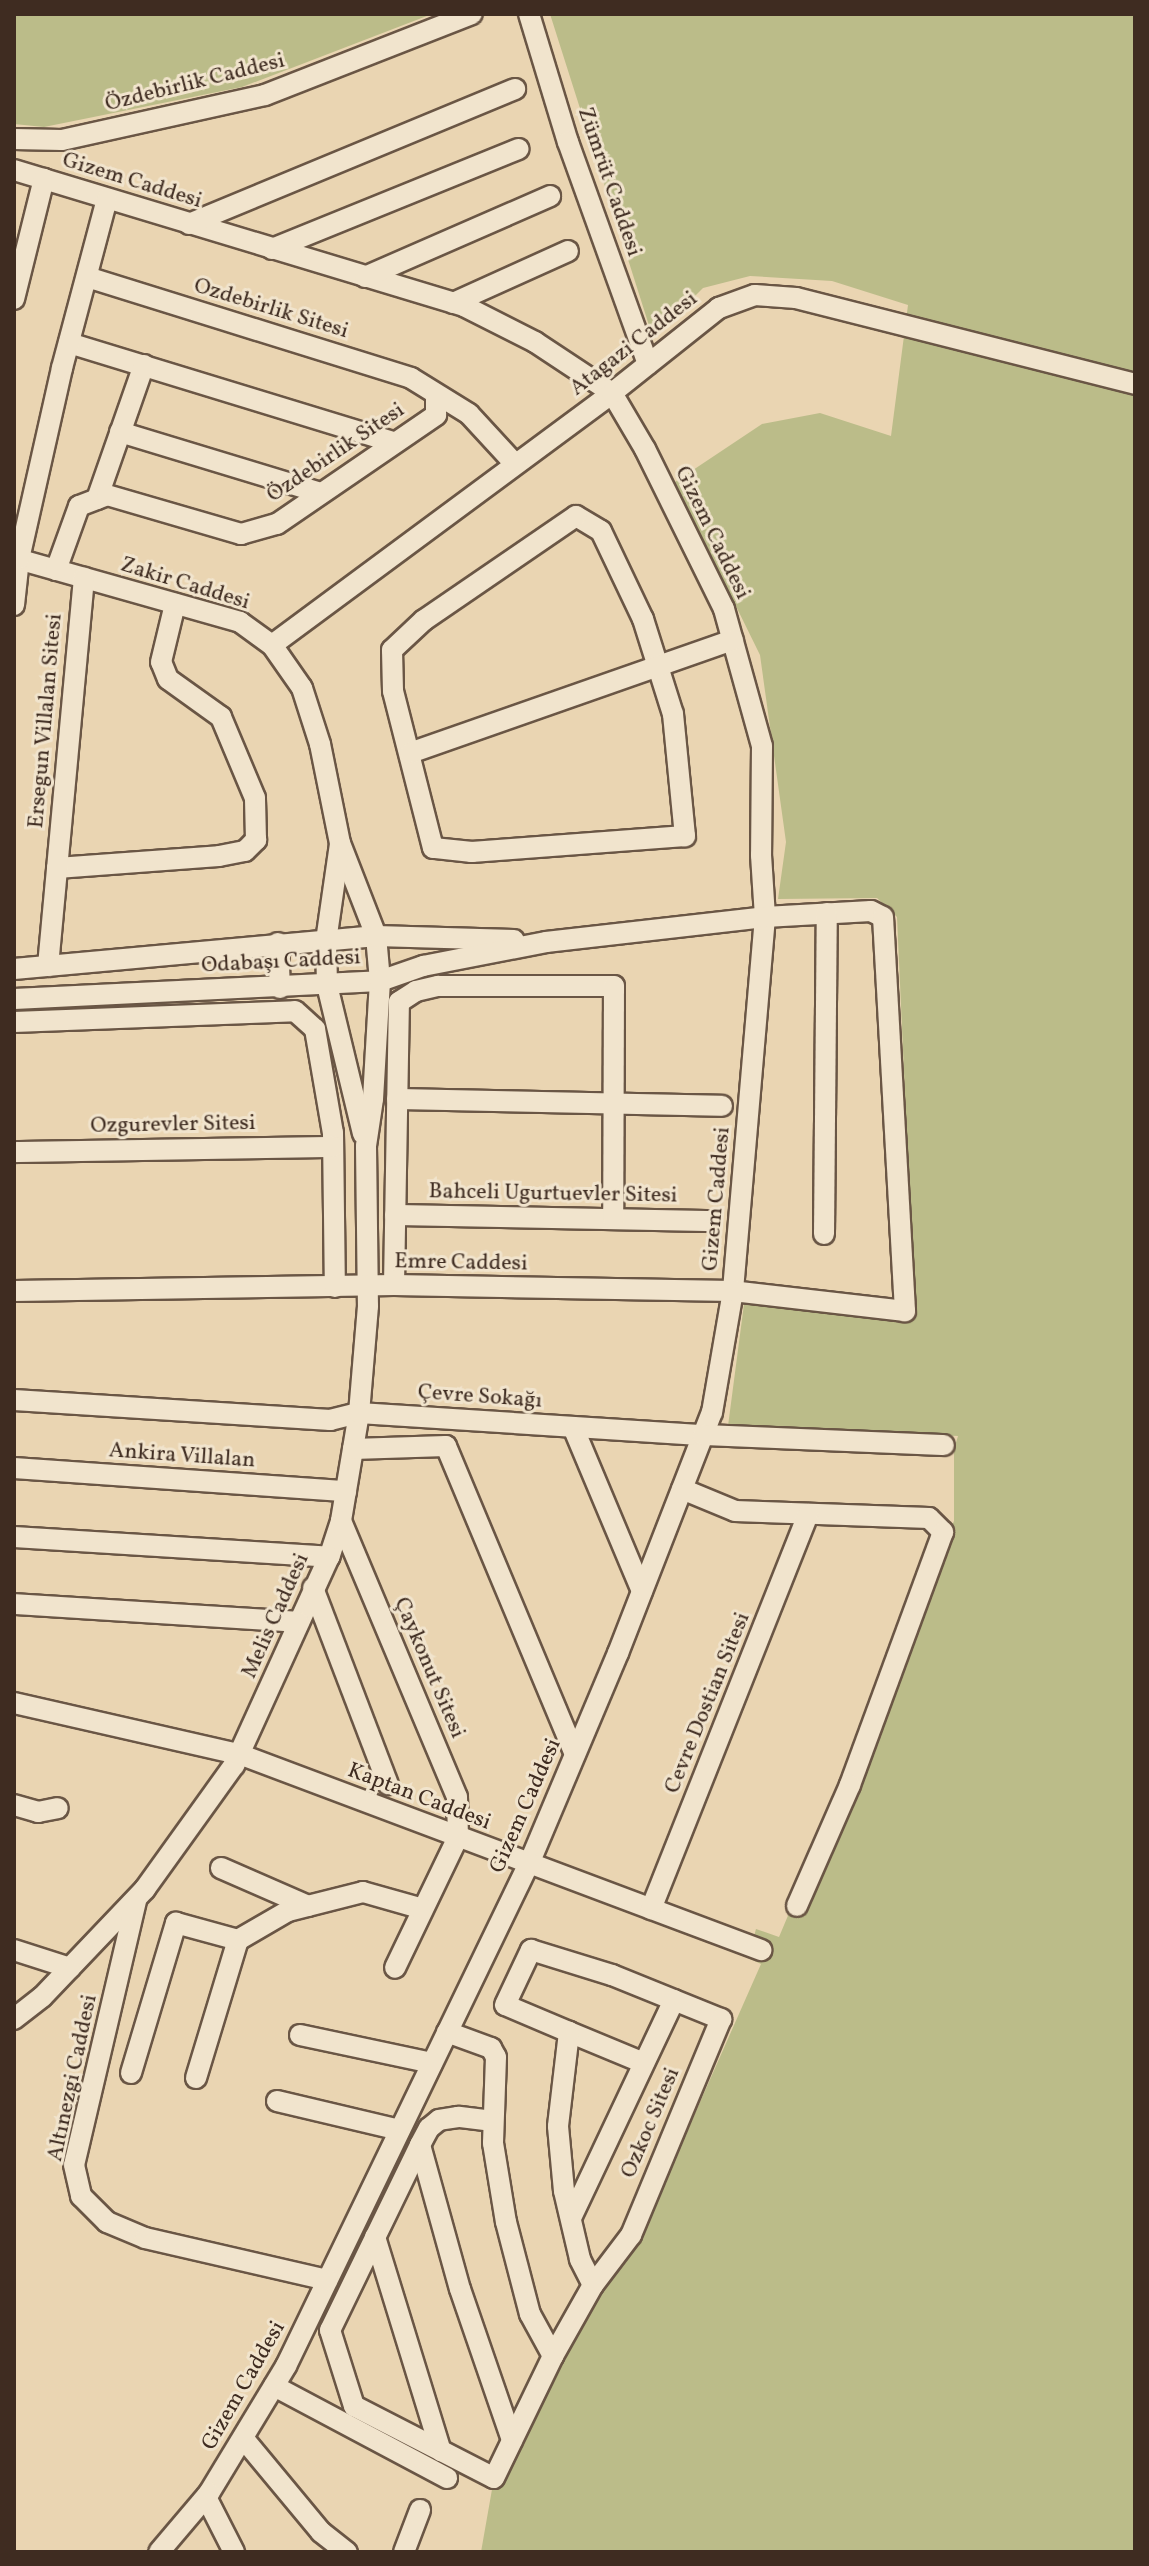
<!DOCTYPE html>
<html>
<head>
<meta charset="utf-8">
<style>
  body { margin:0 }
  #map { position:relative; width:1149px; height:2566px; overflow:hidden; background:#ead5b2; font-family:Vollkorn,serif }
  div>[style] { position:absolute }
  .green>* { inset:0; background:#bbbc89 }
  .roads { filter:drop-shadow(2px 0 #6a5645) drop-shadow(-2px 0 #6a5645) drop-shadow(0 2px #6a5645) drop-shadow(0 -2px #6a5645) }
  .street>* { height:20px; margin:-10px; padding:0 10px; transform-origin:10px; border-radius:10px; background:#f1e4cd }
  span { translate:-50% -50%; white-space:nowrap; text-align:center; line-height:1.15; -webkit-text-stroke:6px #f1e4cd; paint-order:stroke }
  .street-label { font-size:22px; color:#3f2c21 }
  .frame { position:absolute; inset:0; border:16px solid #3f2c21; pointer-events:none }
</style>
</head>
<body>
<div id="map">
  <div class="green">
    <div style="clip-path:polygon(14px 14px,432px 14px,242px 87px,44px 127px,14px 124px)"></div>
    <div style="clip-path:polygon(550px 14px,1135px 14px,1135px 2552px,481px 2552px,494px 2478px,567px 2347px,644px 2229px,761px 1964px,748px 1958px,756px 1929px,779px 1937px,954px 1521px,954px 1449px,958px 1436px,728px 1426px,744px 1304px,915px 1317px,897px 917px,877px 898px,778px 899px,786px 842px,760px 655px,675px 482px,762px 424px,820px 413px,891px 436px,908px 305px,832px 281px,750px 276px,703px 288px,653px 338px)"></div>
  </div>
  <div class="roads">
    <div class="street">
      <div style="left:529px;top:14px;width:134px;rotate:73.1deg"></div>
      <div style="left:568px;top:142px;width:236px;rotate:70.2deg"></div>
      <div style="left:14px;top:139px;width:48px;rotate:1.2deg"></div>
      <div style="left:62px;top:140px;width:208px;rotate:-12.5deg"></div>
      <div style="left:265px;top:95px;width:222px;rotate:-21.4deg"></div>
      <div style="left:14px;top:170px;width:470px;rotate:16.8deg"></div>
      <div style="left:464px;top:306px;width:80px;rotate:26.9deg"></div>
      <div style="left:535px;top:342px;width:92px;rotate:33.5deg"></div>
      <div style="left:612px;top:393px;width:65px;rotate:59.5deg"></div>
      <div style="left:645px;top:449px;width:178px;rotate:63.7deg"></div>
      <div style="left:724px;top:609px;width:142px;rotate:74.5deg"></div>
      <div style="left:762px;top:746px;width:109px;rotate:90.5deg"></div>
      <div style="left:761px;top:855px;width:62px;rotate:86.3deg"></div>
      <div style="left:765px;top:917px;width:375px;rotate:94.9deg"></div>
      <div style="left:733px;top:1291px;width:123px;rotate:99.8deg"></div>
      <div style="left:712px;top:1412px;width:259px;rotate:111.3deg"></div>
      <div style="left:618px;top:1653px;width:221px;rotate:112.9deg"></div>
      <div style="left:532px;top:1857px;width:565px;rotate:115.79deg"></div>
      <div style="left:286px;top:2366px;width:149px;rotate:121.2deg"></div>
      <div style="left:209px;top:2493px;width:77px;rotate:130.3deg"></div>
      <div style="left:189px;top:224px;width:353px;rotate:-22.5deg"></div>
      <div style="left:272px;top:249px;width:266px;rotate:-22.1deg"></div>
      <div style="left:87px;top:277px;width:339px;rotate:17.3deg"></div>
      <div style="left:411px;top:378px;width:68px;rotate:31.8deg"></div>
      <div style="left:469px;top:414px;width:67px;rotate:47.4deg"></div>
      <div style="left:365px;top:277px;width:202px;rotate:-23.6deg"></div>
      <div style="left:14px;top:299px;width:124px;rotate:-76deg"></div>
      <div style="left:453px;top:303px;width:126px;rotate:-24.3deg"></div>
      <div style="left:69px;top:343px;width:339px;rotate:17deg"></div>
      <div style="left:120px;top:432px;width:210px;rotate:16.9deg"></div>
      <div style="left:97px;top:499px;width:142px;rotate:-70.7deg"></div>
      <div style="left:576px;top:516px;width:29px;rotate:31deg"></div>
      <div style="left:601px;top:531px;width:98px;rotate:64.5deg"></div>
      <div style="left:643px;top:619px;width:100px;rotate:72.5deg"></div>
      <div style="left:673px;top:714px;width:123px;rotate:84.4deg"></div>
      <div style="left:685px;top:836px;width:214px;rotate:175.7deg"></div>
      <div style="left:472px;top:852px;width:39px;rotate:-174deg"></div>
      <div style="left:433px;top:848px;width:162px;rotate:-104.3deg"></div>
      <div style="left:393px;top:691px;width:41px;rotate:-91.4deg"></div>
      <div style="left:392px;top:650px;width:44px;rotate:-43.2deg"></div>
      <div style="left:424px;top:620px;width:184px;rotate:-34.4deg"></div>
      <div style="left:14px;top:558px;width:235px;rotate:15.8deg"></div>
      <div style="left:240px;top:622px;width:39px;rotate:36deg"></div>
      <div style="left:272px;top:645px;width:52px;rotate:55.1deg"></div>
      <div style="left:302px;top:688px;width:59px;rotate:72.2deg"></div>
      <div style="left:320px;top:744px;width:101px;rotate:78.6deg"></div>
      <div style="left:340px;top:843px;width:100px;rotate:68.8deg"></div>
      <div style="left:376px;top:936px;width:45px;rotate:84.9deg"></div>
      <div style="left:380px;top:981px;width:118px;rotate:93.4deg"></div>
      <div style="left:373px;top:1099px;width:48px;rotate:98.5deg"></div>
      <div style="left:366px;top:1146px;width:160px;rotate:89.3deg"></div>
      <div style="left:368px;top:1306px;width:107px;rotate:94.8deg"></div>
      <div style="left:359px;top:1413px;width:109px;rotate:99.5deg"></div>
      <div style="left:341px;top:1521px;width:38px;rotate:108deg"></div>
      <div style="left:329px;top:1557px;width:229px;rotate:114.5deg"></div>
      <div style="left:234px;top:1765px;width:153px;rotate:125.7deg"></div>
      <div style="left:145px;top:1889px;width:149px;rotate:133.6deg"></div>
      <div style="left:42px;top:1997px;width:36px;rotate:142deg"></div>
      <div style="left:56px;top:570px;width:68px;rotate:-70.2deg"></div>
      <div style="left:79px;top:506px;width:30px;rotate:-21deg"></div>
      <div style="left:107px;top:495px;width:140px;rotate:16.2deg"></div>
      <div style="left:241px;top:534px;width:37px;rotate:-16deg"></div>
      <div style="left:277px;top:524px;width:193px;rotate:-34.4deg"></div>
      <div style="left:436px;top:415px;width:19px;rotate:-90deg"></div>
      <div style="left:14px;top:605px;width:46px;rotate:-83.8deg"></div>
      <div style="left:19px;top:559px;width:196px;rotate:-77.3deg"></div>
      <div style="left:62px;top:368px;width:175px;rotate:-75.1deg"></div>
      <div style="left:272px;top:645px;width:423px;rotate:-36.5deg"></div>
      <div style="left:612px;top:393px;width:137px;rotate:-38.5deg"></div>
      <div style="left:719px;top:308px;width:38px;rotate:-20deg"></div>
      <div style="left:755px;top:295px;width:41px;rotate:4.2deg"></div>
      <div style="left:796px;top:298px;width:350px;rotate:14.2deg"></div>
      <div style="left:410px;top:753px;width:342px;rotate:-19.3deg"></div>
      <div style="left:340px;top:844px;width:98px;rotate:98.2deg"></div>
      <div style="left:326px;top:941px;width:44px;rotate:88.7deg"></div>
      <div style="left:327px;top:985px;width:153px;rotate:76.4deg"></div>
      <div style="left:57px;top:868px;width:162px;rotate:-4.2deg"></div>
      <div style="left:219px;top:856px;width:26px;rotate:-11deg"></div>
      <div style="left:245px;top:851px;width:16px;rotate:-45deg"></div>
      <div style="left:256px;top:840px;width:42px;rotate:-91.4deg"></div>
      <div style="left:255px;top:798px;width:88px;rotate:-112.8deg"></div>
      <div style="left:221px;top:717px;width:65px;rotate:-144.4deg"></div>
      <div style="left:168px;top:679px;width:18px;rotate:-112deg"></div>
      <div style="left:161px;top:662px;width:60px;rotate:-76.4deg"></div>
      <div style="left:278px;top:943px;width:45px;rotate:87.5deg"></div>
      <div style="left:48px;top:966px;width:390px;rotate:-84.7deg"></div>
      <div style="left:14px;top:969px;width:364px;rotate:-5.2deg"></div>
      <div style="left:376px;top:936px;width:138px;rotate:1.7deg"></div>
      <div style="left:14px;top:999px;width:366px;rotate:-2.8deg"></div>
      <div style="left:380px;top:981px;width:46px;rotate:-19.2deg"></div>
      <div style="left:423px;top:966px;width:125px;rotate:-11deg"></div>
      <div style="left:546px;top:942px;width:220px;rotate:-6.5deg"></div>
      <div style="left:765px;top:917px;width:106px;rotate:-3.2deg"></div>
      <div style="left:871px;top:911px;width:13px;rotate:27deg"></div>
      <div style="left:883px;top:917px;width:395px;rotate:86.8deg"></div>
      <div style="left:905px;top:1311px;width:173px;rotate:-173.4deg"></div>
      <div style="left:733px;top:1291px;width:339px;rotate:-179deg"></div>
      <div style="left:394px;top:1285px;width:380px;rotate:179.1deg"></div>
      <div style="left:14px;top:1022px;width:281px;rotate:-2.2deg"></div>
      <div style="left:295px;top:1011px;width:27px;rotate:42deg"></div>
      <div style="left:315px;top:1029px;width:106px;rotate:80.2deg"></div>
      <div style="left:333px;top:1133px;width:154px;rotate:89.3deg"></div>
      <div style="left:397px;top:1099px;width:325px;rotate:1.2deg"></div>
      <div style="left:14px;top:1152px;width:319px;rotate:-0.9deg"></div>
      <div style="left:395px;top:1215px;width:314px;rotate:1.1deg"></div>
      <div style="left:824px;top:1234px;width:321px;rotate:-89.5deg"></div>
      <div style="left:394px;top:1285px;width:283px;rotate:-89deg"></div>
      <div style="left:399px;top:1002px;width:20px;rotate:-33deg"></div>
      <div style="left:416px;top:991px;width:23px;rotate:-13deg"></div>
      <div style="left:438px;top:986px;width:176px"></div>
      <div style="left:614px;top:986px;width:233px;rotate:90.2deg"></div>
      <div style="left:14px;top:1400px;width:317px;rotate:3.6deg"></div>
      <div style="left:330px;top:1420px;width:30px;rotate:-14deg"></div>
      <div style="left:359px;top:1413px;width:345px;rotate:3.7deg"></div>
      <div style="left:703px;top:1435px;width:241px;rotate:2.4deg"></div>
      <div style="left:573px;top:1427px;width:178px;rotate:67.2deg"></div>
      <div style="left:353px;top:1449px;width:93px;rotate:-1.8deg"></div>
      <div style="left:446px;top:1446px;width:334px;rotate:67.3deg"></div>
      <div style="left:14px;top:1468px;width:333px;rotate:4deg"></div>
      <div style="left:682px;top:1489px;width:57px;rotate:22.5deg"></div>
      <div style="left:735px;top:1511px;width:194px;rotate:2.1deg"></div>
      <div style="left:929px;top:1518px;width:20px;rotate:45deg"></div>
      <div style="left:943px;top:1532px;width:270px;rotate:110.2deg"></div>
      <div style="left:850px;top:1785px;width:132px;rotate:113.7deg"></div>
      <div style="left:341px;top:1521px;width:299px;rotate:67.2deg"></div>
      <div style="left:457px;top:1797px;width:40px;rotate:88.6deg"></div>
      <div style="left:458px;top:1837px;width:145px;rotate:115.7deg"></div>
      <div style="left:14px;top:1537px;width:316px;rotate:3.6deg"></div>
      <div style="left:313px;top:1588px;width:210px;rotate:69.1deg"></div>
      <div style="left:14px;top:1604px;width:285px;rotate:3.6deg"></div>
      <div style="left:14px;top:1703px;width:231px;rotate:12.8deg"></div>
      <div style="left:239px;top:1754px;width:558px;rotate:20.58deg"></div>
      <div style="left:14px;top:1805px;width:25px;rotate:16deg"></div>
      <div style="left:38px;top:1812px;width:20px;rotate:-11deg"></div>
      <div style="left:221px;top:1868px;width:95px;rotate:23.6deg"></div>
      <div style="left:136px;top:1901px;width:271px;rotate:103.2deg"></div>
      <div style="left:74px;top:2165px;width:32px;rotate:77deg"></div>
      <div style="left:81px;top:2196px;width:37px;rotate:45deg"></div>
      <div style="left:107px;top:2222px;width:41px;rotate:22.8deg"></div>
      <div style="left:145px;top:2238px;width:187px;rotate:13deg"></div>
      <div style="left:651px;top:1909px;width:425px;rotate:-68.3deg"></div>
      <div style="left:14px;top:1950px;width:59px;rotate:17.8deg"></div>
      <div style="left:447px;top:2032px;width:47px;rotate:20deg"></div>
      <div style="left:491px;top:2048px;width:10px;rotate:61deg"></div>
      <div style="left:496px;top:2057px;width:86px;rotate:92deg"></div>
      <div style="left:493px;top:2143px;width:80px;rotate:80.7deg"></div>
      <div style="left:506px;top:2222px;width:95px;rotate:75.4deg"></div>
      <div style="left:530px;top:2314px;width:48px;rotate:61.3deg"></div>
      <div style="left:569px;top:2032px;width:81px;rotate:22.5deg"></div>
      <div style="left:300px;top:2035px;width:135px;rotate:12deg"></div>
      <div style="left:131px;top:2073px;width:157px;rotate:-73.3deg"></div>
      <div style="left:176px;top:1923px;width:64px;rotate:15.3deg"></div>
      <div style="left:196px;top:2078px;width:144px;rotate:-73.1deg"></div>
      <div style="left:238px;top:1940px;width:58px;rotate:-30.1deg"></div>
      <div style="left:288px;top:1911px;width:77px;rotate:-14.2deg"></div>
      <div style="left:363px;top:1892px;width:62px;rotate:15.8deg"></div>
      <div style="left:277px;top:2101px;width:126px;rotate:13.3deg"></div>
      <div style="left:493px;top:2121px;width:35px;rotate:-173deg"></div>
      <div style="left:458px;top:2117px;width:19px;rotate:171deg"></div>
      <div style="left:439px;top:2120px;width:13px;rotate:141deg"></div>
      <div style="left:429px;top:2128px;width:19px;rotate:118deg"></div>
      <div style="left:420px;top:2145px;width:206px;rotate:115.9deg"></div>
      <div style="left:330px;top:2330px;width:80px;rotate:72.5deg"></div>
      <div style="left:354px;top:2406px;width:157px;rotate:27.2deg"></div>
      <div style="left:494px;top:2478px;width:136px;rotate:-64.2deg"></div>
      <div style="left:553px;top:2356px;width:81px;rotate:-60.6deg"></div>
      <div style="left:593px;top:2285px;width:29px;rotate:-117deg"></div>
      <div style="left:580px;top:2259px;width:70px;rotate:-103.2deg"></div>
      <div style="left:564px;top:2191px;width:65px;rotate:-95.3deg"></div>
      <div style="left:558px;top:2126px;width:95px;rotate:-83.3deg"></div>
      <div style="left:569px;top:2032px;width:69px;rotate:-157.1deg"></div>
      <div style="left:505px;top:2005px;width:61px;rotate:-64.7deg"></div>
      <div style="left:531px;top:1950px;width:85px;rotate:17.2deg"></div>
      <div style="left:612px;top:1975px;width:118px;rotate:22deg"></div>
      <div style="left:721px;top:2019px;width:234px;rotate:112.6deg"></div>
      <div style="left:631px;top:2235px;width:63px;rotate:127.2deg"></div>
      <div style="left:420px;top:2145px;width:149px;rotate:74.5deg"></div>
      <div style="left:460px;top:2289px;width:160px;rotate:71deg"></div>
      <div style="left:571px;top:2218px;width:241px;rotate:-64.7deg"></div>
      <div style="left:375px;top:2237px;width:224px;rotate:72.9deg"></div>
      <div style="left:274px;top:2386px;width:196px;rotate:28deg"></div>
      <div style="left:243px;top:2438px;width:122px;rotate:50.3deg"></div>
      <div style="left:321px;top:2532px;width:33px;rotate:38deg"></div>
      <div style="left:206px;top:2497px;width:62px;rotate:63deg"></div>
      <div style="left:404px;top:2552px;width:45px;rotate:-69.1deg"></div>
    </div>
  </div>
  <div class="street-label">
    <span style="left:195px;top:83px;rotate:-14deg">Özdebirlik Caddesi</span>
    <span style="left:132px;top:181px;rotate:17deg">Gizem Caddesi</span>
    <span style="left:609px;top:182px;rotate:71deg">Zümrüt Caddesi</span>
    <span style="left:271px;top:309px;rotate:17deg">Ozdebirlik Sitesi</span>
    <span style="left:634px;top:344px;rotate:-38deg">Atagazi Caddesi</span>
    <span style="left:336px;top:453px;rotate:-34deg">Özdebirlik Sitesi</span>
    <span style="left:712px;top:533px;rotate:64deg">Gizem Caddesi</span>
    <span style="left:185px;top:584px;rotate:17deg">Zakir Caddesi</span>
    <span style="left:46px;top:721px;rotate:-85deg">Ersegun Villalan Sitesi</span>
    <span style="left:281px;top:962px;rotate:-3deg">Odabaşı Caddesi</span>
    <span style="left:173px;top:1125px;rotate:-1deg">Ozgurevler Sitesi</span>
    <span style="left:553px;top:1194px;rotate:1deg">Bahceli Ugurtuevler Sitesi</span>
    <span style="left:717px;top:1199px;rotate:-85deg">Gizem Caddesi</span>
    <span style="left:461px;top:1263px;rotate:1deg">Emre Caddesi</span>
    <span style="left:480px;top:1397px;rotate:4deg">Çevre Sokağı</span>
    <span style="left:182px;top:1456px;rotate:4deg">Ankira Villalan</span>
    <span style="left:276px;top:1616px;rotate:-66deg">Melis Caddesi</span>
    <span style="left:429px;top:1668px;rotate:67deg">Çaykonut Sitesi</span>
    <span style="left:708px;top:1703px;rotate:-68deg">Cevre Dostian Sitesi</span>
    <span style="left:419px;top:1797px;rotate:21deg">Kaptan Caddesi</span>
    <span style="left:526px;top:1806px;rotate:-66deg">Gizem Caddesi</span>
    <span style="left:73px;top:2078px;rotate:-78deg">Altınezgi Caddesi</span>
    <span style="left:651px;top:2123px;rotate:-67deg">Ozkoc Sitesi</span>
    <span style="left:244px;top:2386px;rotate:-60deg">Gizem Caddesi</span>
  </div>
  <div class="frame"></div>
</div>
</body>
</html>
